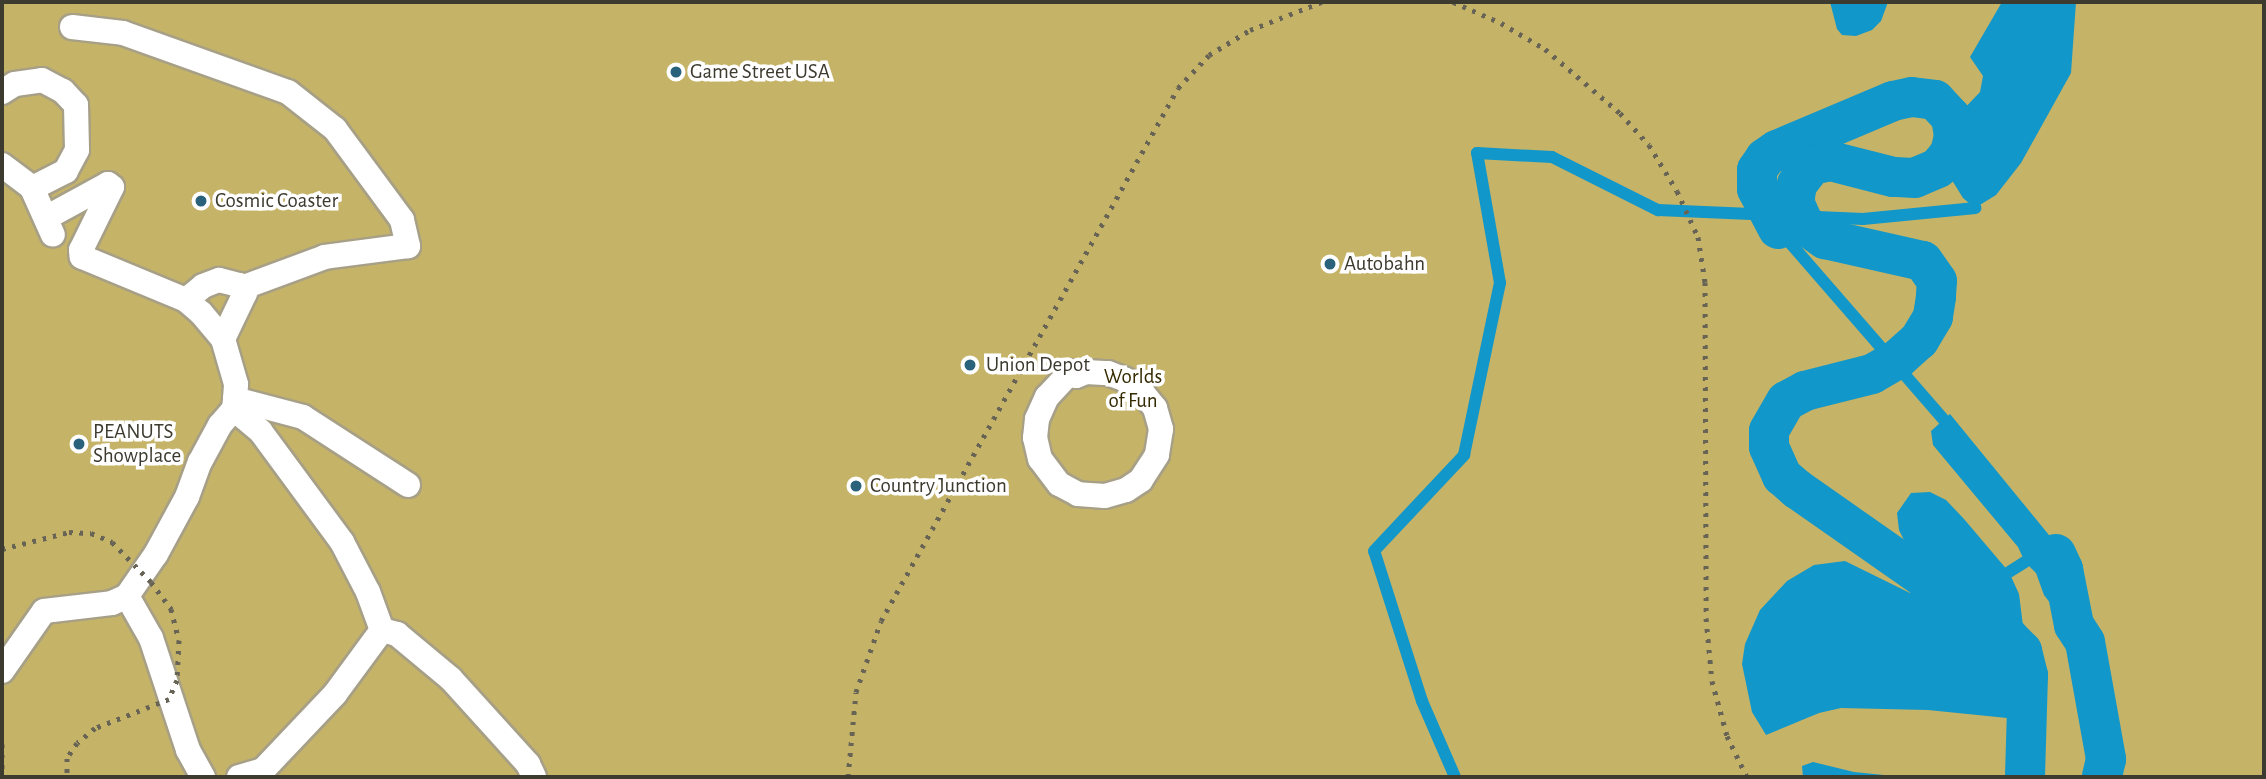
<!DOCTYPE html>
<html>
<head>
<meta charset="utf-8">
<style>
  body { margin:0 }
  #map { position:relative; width:2266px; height:779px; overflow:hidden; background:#e8e1c6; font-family:"Alegreya Sans",sans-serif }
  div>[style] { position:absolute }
  .green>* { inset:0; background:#c5b368 }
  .water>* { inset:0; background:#1197c9 }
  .stream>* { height:12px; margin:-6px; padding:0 6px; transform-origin:6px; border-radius:6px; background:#1197c9 }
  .canal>* { height:40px; margin:-20px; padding:0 20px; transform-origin:20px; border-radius:20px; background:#1197c9 }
  .roads { filter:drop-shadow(2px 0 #a7a086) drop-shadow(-2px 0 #a7a086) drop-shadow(0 2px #a7a086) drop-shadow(0 -2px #a7a086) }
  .pedestrian>* { height:24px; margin:-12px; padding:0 12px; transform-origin:12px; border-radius:12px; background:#fff }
  .rail>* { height:5px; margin-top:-2.5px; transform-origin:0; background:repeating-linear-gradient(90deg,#686455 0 3.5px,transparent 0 10.5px) }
  .dots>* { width:19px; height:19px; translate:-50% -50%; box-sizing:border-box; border:4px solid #fff; border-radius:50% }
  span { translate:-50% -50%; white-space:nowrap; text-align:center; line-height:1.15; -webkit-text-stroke:7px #fff; paint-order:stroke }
  .poi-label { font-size:21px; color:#3d3a2f }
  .left { translate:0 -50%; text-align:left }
  .park-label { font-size:21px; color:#352b00 }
  .frame { position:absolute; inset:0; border:4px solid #3d3a2f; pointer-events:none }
</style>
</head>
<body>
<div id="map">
  <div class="green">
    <div style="clip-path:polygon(2px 2px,2264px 2px,2264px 777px,2px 777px)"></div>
  </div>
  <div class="water">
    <div style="clip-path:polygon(1830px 2px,1888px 2px,1881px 21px,1872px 30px,1856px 36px,1842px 35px,1837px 29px)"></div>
    <div style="clip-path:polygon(2002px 2px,2076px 2px,2071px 73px,2021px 163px,1996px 195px,1975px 208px,1963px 198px,1950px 177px,1943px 153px,1945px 136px,1935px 115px,1938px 101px,1944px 95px,1960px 113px,1980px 92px,1983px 76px,1970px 57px)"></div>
    <div style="clip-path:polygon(1950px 414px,2062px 551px,2070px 571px,2075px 604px,2054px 608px,2044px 595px,2036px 573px,2025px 562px,2018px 547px,1933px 445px,1931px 431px)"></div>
    <div style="clip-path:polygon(1930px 492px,1946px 500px,1964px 519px,2009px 572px,2019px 594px,2025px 642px,2019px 713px,2007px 718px,1928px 710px,1841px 708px,1819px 713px,1766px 735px,1752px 712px,1742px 664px,1745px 644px,1760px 610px,1787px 581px,1814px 565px,1845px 561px,1910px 593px,1928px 583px,1928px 566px,1904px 540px,1899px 530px,1897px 513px,1911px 493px)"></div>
    <div style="clip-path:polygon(1813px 762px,1854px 772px,1904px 777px,1803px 777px,1802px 766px)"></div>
  </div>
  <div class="stream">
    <div style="left:1778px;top:229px;width:265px;rotate:49deg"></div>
    <div style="left:2009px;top:572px;width:19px;rotate:-32deg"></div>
    <div style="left:1455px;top:777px;width:83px;rotate:-113.5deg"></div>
    <div style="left:1422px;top:701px;width:157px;rotate:-107.7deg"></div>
    <div style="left:1374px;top:551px;width:132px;rotate:-46.8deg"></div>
    <div style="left:1464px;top:455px;width:176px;rotate:-78.2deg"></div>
    <div style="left:1500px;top:283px;width:132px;rotate:-100deg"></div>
    <div style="left:1477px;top:153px;width:75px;rotate:3.1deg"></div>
    <div style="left:1552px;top:157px;width:119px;rotate:26.6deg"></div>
    <div style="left:1658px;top:210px;width:205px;rotate:2.5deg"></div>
    <div style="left:1863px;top:219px;width:113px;rotate:-5.6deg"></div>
  </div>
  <div class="canal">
    <div style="left:1778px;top:229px;width:45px;rotate:-117.7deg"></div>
    <div style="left:1757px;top:189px;width:19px;rotate:-90deg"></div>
    <div style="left:1757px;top:170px;width:14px;rotate:-56deg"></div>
    <div style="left:1765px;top:158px;width:14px;rotate:-34deg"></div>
    <div style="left:1777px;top:150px;width:126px;rotate:-22.9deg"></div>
    <div style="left:1893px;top:101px;width:19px;rotate:-12deg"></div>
    <div style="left:1912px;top:97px;width:23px;rotate:7deg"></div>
    <div style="left:1935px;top:100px;width:23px;rotate:47deg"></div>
    <div style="left:1951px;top:117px;width:19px;rotate:81deg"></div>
    <div style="left:1954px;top:136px;width:17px;rotate:103deg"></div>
    <div style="left:1950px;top:153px;width:19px;rotate:129deg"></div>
    <div style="left:1938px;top:168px;width:25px;rotate:157deg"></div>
    <div style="left:1915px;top:178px;width:22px;rotate:-177deg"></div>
    <div style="left:1893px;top:177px;width:65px;rotate:-165.7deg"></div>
    <div style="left:1830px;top:161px;width:18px;rotate:167deg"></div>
    <div style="left:1812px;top:165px;width:24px;rotate:128deg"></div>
    <div style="left:1797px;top:184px;width:18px;rotate:99deg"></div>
    <div style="left:1794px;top:202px;width:24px;rotate:66deg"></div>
    <div style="left:1804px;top:224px;width:26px;rotate:36deg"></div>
    <div style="left:1825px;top:239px;width:100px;rotate:12.7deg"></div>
    <div style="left:1923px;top:261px;width:24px;rotate:55deg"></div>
    <div style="left:1937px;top:281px;width:16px;rotate:94deg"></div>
    <div style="left:1936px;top:297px;width:20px;rotate:99deg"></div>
    <div style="left:1933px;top:317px;width:27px;rotate:121deg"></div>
    <div style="left:1919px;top:340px;width:28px;rotate:138deg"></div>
    <div style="left:1898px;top:359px;width:30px;rotate:150deg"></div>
    <div style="left:1872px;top:374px;width:69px;rotate:165.8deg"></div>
    <div style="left:1805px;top:391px;width:21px;rotate:152deg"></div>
    <div style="left:1786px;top:401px;width:34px;rotate:120deg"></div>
    <div style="left:1769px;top:431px;width:16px;rotate:90deg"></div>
    <div style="left:1769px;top:447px;width:32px;rotate:66deg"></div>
    <div style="left:1782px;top:476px;width:20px;rotate:41deg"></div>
    <div style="left:1797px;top:489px;width:258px;rotate:35deg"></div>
    <div style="left:2008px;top:637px;width:20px;rotate:45deg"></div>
    <div style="left:2022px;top:651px;width:25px;rotate:76deg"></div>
    <div style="left:2028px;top:675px;width:102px;rotate:91.7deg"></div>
    <div style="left:2056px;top:554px;width:17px;rotate:65deg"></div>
    <div style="left:2063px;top:569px;width:57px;rotate:78.9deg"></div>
    <div style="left:2074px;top:625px;width:20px;rotate:57deg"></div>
    <div style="left:2085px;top:642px;width:119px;rotate:79.8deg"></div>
    <div style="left:2106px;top:759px;width:18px;rotate:103deg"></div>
  </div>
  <div class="roads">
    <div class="pedestrian">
      <div style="left:72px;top:27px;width:51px;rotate:6.7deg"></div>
      <div style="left:123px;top:33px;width:175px;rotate:19.7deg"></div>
      <div style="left:288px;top:92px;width:60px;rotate:38.2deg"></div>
      <div style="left:335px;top:129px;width:113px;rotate:53.6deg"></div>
      <div style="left:402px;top:220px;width:27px;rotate:77deg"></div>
      <div style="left:408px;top:246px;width:84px;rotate:172.5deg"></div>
      <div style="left:325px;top:257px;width:90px;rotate:159.7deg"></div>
      <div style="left:2px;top:92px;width:15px;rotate:-32deg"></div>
      <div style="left:15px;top:84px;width:27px;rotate:-8deg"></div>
      <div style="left:42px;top:80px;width:24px;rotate:28deg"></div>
      <div style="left:63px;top:91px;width:19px;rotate:47deg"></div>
      <div style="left:76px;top:105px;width:45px;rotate:88.7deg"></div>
      <div style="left:77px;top:150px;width:24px;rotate:118deg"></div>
      <div style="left:66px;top:171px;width:38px;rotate:153deg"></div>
      <div style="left:2px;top:165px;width:38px;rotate:37deg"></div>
      <div style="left:32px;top:188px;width:51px;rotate:65.9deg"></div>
      <div style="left:186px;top:300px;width:22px;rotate:-39deg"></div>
      <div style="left:203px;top:286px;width:17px;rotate:-21deg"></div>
      <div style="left:219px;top:280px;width:21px;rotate:14deg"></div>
      <div style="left:239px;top:285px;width:10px;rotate:53deg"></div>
      <div style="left:245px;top:293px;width:51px;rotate:115.6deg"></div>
      <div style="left:1070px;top:372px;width:7px;rotate:34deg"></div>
      <div style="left:1076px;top:376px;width:11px;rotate:-22deg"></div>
      <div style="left:1086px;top:372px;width:22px;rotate:3deg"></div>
      <div style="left:1108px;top:373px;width:17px;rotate:21deg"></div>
      <div style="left:1124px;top:379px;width:16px;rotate:30deg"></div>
      <div style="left:1138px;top:387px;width:27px;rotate:51deg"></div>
      <div style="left:1155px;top:408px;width:22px;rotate:74deg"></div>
      <div style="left:1161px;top:429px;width:26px;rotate:99deg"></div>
      <div style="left:1157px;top:455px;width:30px;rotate:123deg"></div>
      <div style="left:1141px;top:480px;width:18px;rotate:146deg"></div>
      <div style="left:1126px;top:490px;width:22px;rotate:164deg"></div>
      <div style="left:1105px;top:496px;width:27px;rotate:-176deg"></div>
      <div style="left:1078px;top:494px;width:21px;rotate:-152deg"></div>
      <div style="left:1059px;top:484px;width:31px;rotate:-127deg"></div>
      <div style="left:1040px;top:459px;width:22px;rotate:-103deg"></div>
      <div style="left:1035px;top:438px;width:19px;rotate:-84deg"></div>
      <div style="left:1037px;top:419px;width:24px;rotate:-66deg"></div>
      <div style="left:1047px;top:397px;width:34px;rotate:-47deg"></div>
      <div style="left:235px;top:399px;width:70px;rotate:14.8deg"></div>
      <div style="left:303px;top:417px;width:125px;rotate:32.9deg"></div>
      <div style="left:234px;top:409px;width:35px;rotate:40deg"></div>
      <div style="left:261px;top:432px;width:137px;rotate:53.6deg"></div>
      <div style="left:342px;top:542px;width:56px;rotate:62.5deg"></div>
      <div style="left:368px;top:592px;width:40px;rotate:69.8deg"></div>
      <div style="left:127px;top:596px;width:48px;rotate:60.3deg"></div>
      <div style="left:151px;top:638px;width:118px;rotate:71.7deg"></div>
      <div style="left:188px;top:750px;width:31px;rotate:61deg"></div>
      <div style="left:2px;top:671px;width:73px;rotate:-55deg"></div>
      <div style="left:44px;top:611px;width:68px;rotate:-6.7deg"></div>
      <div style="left:112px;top:603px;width:17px;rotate:-25deg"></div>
      <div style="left:127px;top:596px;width:51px;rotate:-55.4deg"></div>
      <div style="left:156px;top:554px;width:65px;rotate:-61.5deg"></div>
      <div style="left:187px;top:497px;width:37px;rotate:-70deg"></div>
      <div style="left:200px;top:462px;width:42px;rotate:-61.6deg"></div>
      <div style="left:220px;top:425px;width:21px;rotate:-49deg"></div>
      <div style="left:234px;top:409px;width:10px;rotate:-84deg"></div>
      <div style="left:235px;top:399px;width:15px;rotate:-86deg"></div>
      <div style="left:236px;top:384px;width:47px;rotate:-106.1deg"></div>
      <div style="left:223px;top:339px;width:34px;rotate:-130deg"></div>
      <div style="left:201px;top:313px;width:20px;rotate:-139deg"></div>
      <div style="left:186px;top:300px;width:113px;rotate:-157.5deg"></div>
      <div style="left:82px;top:257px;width:7px;rotate:-98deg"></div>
      <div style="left:81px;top:250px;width:70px;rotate:-63.8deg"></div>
      <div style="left:112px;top:187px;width:5px;rotate:-143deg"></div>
      <div style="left:108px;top:184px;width:71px;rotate:151.3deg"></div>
      <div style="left:239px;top:777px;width:25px;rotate:-16deg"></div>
      <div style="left:263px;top:770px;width:105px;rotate:-46.5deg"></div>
      <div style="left:335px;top:694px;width:79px;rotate:-53.7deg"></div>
      <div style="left:382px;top:630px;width:16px;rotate:15deg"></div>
      <div style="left:397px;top:634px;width:70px;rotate:39.8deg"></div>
      <div style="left:451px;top:679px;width:115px;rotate:47.8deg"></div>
      <div style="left:528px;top:764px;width:14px;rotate:65deg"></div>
    </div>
  </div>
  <div class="rail">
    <div style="left:1453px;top:2px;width:52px;rotate:23.6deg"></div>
    <div style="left:1501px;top:23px;width:51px;rotate:30.6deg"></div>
    <div style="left:1545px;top:49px;width:99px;rotate:40.5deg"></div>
    <div style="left:1620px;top:113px;width:43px;rotate:47.8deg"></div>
    <div style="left:1649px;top:145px;width:54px;rotate:58.7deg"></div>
    <div style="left:1677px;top:191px;width:51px;rotate:65.5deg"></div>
    <div style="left:1698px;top:237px;width:46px;rotate:81.2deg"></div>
    <div style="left:1705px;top:282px;width:336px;rotate:89.8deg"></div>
    <div style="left:1706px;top:618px;width:63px;rotate:84.6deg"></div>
    <div style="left:1712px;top:681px;width:57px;rotate:74.7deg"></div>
    <div style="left:1727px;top:736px;width:46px;rotate:64deg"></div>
    <div style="left:2px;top:549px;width:69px;rotate:-14.2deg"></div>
    <div style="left:69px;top:532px;width:22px;rotate:3deg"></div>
    <div style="left:91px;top:533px;width:23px;rotate:23deg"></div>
    <div style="left:112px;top:542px;width:56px;rotate:45.7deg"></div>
    <div style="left:151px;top:582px;width:34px;rotate:53deg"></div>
    <div style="left:171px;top:609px;width:32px;rotate:76deg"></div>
    <div style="left:179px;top:640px;width:40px;rotate:92.9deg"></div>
    <div style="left:177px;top:680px;width:21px;rotate:113deg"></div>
    <div style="left:169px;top:699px;width:79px;rotate:158.6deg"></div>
    <div style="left:95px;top:728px;width:23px;rotate:140deg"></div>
    <div style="left:77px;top:743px;width:18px;rotate:124deg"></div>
    <div style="left:67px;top:758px;width:19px;rotate:90deg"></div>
    <div style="left:2px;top:744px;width:30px;rotate:90deg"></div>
    <div style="left:848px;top:777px;width:85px;rotate:-84.6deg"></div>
    <div style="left:856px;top:692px;width:75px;rotate:-70.6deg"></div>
    <div style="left:881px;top:621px;width:610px;rotate:-60.87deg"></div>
    <div style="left:1178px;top:88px;width:45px;rotate:-46.8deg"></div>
    <div style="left:1209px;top:55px;width:48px;rotate:-31.4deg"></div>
    <div style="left:1250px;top:30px;width:77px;rotate:-21.3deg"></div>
  </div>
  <div class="dots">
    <div style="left:676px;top:72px;background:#2a627c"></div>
    <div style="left:201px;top:201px;background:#2a627c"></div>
    <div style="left:1330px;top:264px;background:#2a627c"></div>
    <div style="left:970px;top:365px;background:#2a627c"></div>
    <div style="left:79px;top:444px;background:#2a627c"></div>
    <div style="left:856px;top:486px;background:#2a627c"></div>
  </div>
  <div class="poi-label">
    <span class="left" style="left:690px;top:72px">Game Street USA</span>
    <span class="left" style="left:215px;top:201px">Cosmic Coaster</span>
    <span class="left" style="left:1344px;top:264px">Autobahn</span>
    <span class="left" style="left:986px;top:365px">Union Depot</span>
    <span class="left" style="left:93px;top:444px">PEANUTS<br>Showplace</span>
    <span class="left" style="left:870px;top:486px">Country Junction</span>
  </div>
  <div class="park-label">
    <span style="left:1133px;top:389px">Worlds<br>of Fun</span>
  </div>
  <div class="frame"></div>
</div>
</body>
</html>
